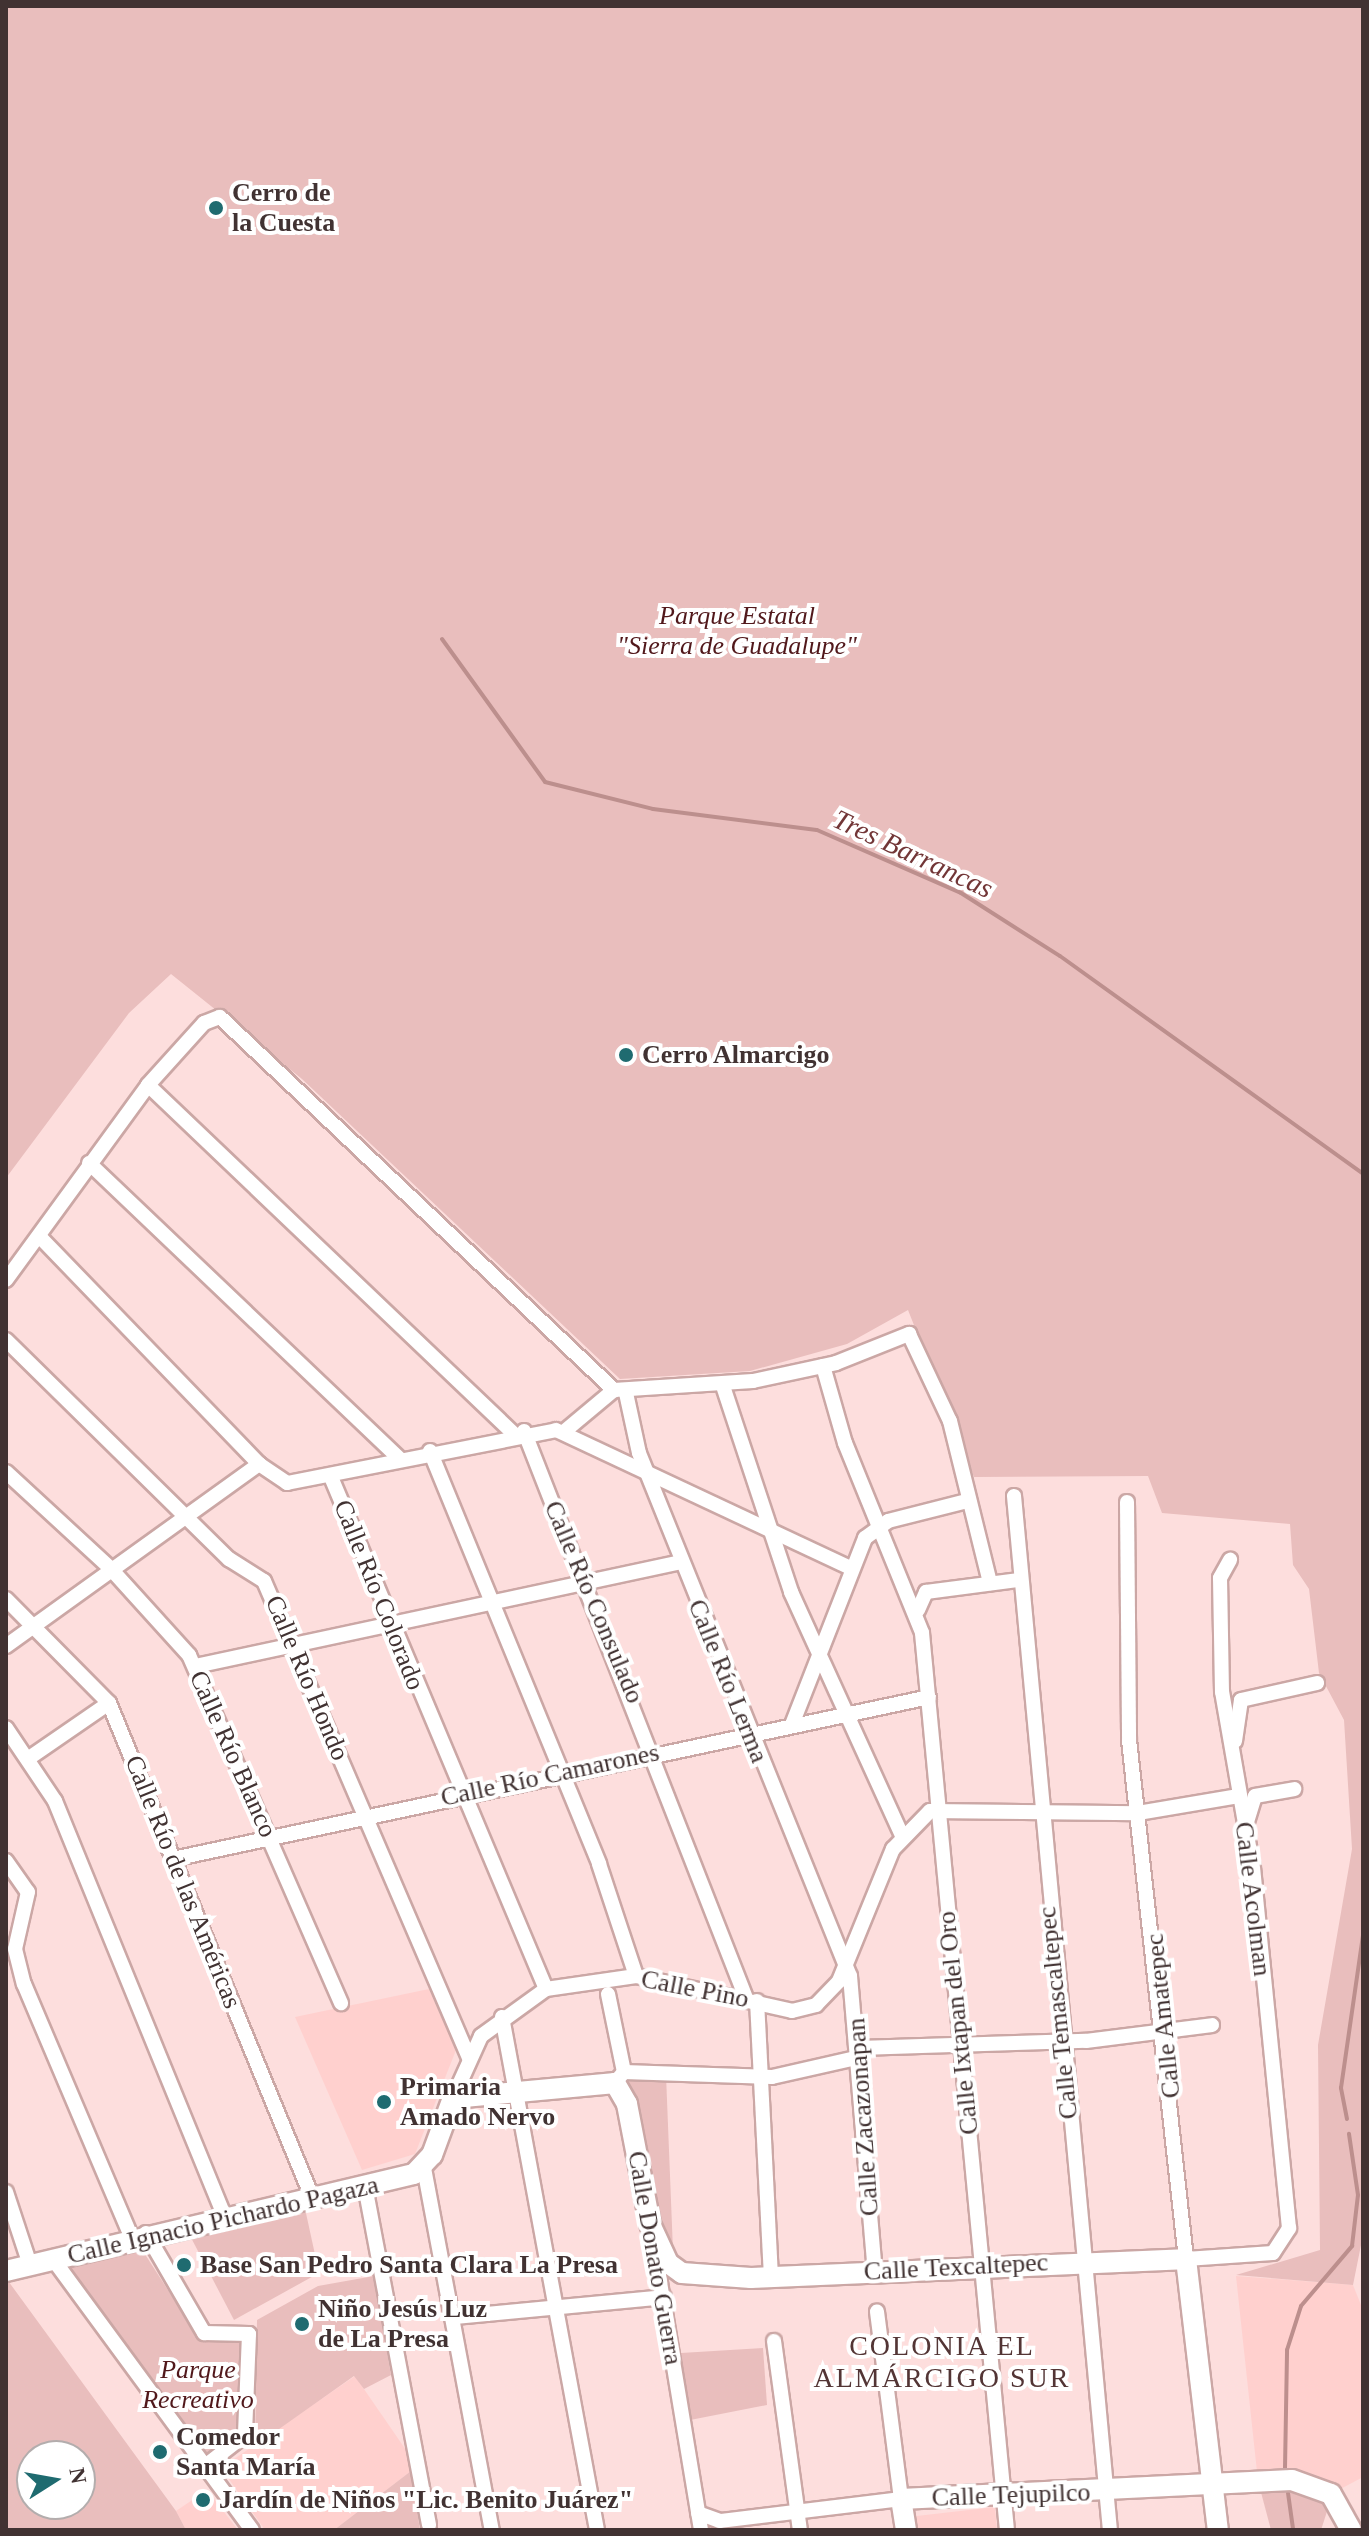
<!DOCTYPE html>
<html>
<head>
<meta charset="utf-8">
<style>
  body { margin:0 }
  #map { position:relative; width:1369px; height:2536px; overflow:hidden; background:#fddedd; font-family:"Times New Roman",serif }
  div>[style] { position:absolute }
  .built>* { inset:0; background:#ffd0ce }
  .green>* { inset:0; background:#e9bebd }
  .stream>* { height:4px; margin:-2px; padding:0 2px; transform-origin:2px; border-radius:2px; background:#bc8f8d }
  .roads { filter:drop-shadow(2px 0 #cba7a5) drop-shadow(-2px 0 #cba7a5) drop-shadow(0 2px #cba7a5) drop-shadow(0 -2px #cba7a5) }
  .street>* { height:14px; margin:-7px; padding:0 7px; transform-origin:7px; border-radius:7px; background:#fff }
  .secondary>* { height:20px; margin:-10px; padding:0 10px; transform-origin:10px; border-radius:10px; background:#fff }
  .dots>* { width:22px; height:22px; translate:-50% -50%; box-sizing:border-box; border:4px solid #fff; border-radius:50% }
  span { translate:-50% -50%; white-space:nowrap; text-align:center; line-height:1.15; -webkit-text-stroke:8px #fff; paint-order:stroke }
  .poi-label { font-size:26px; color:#413232; font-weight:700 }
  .left { translate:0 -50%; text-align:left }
  .park-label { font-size:26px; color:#51181b; font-style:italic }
  .street-label { font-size:26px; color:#413232 }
  .water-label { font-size:28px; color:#723637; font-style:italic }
  .neighbourhood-label { font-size:28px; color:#533535; letter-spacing:2px }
  .frame { position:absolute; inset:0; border:8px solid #413232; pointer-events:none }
  .north { position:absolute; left:16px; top:2440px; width:80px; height:80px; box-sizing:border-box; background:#fff; border:2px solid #b3adad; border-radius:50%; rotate:79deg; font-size:22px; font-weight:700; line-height:32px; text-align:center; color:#413232 }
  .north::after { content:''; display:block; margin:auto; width:28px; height:36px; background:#1f6b70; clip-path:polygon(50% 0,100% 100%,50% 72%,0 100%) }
</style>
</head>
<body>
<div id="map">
  <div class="built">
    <div style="clip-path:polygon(429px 1989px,456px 2050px,415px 2154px,362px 2170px,295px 2017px)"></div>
    <div style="clip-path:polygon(1236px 2276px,1353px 2285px,1363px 2310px,1363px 2477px,1333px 2493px,1258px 2481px)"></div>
    <div style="clip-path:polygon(355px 2376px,408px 2453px,411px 2471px,334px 2530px,265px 2530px,221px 2468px)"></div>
    <div style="clip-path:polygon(207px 2490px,238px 2530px,186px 2530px,176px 2511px)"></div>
    <div style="clip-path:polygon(995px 2507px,997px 2530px,910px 2530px,908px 2517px)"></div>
  </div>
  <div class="green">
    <div style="clip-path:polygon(6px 6px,1363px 6px,1363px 2235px,1353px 2285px,1236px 2275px,1320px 2250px,1318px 2045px,1352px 1849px,1344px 1720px,1319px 1673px,1309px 1589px,1293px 1565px,1290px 1524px,1162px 1513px,1148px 1476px,974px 1477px,908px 1310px,847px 1344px,750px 1371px,620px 1379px,302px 1079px,171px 974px,129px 1013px,6px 1178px)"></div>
    <div style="clip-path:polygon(618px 2068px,666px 2075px,673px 2251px,649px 2210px)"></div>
    <div style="clip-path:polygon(304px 2204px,319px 2273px,234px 2320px,187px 2230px)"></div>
    <div style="clip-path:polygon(141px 2248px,200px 2340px,244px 2331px,238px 2436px,202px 2461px,66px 2269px)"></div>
    <div style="clip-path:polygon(374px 2276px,391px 2375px,364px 2389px,354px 2376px,255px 2446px,257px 2320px,318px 2286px)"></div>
    <div style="clip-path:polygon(evenodd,6px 2278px,176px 2511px,186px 2530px,6px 2530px,6px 2278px,32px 2456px,80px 2456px,80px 2504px,32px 2504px,32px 2456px)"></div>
    <div style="clip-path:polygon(763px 2348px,767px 2405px,685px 2421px,681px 2353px)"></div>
    <div style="clip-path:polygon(411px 2471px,420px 2530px,334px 2530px)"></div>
    <div style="clip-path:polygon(1258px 2481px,1333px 2493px,1321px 2530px,1271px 2530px)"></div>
  </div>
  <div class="stream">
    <div style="left:442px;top:639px;width:176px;rotate:54.2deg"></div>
    <div style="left:545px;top:782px;width:111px;rotate:14deg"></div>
    <div style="left:653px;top:809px;width:165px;rotate:7.3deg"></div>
    <div style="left:817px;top:830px;width:157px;rotate:23.6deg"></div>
    <div style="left:961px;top:893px;width:117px;rotate:32.5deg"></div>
    <div style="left:1060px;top:956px;width:373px;rotate:35.7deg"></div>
    <div style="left:1347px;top:2119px;width:32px;rotate:-101deg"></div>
    <div style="left:1341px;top:2088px;width:155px;rotate:-81.8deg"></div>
    <div style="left:1285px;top:2468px;width:118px;rotate:-89deg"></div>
    <div style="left:1287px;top:2350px;width:46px;rotate:-72.3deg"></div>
    <div style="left:1301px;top:2306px;width:79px;rotate:-49.6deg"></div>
    <div style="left:1352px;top:2246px;width:51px;rotate:-83.3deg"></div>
    <div style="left:1358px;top:2195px;width:62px;rotate:-98.4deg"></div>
    <div style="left:1288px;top:2493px;width:37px;rotate:82deg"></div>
  </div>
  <div class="roads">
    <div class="street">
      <div style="left:148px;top:1085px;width:504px;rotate:43.63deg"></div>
      <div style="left:89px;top:1163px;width:428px;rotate:43.6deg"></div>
      <div style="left:39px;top:1236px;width:317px;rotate:46deg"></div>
      <div style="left:259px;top:1464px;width:34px;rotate:34deg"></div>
      <div style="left:287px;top:1483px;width:274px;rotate:-11.1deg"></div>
      <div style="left:556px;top:1430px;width:323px;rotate:25.1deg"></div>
      <div style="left:6px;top:1280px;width:241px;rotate:-53.9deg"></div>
      <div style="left:148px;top:1085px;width:84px;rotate:-47.9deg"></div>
      <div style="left:204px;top:1023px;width:17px;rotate:-21deg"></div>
      <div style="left:220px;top:1017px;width:543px;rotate:43.43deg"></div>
      <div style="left:614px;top:1390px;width:139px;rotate:-3.7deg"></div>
      <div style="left:753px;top:1381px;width:85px;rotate:-12.2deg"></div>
      <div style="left:836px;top:1363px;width:79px;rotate:-21.7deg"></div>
      <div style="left:909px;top:1334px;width:96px;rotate:64.8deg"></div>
      <div style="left:950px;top:1421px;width:167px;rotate:76.1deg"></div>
      <div style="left:6px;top:1340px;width:313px;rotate:44.5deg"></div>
      <div style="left:229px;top:1559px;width:41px;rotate:32.2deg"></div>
      <div style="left:264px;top:1581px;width:519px;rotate:66.74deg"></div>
      <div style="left:823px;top:1366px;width:80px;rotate:74.1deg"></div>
      <div style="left:845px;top:1443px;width:205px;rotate:67.9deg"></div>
      <div style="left:922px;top:1633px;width:901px;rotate:84.59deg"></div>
      <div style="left:723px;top:1386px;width:217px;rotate:71.7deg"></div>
      <div style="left:791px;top:1592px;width:268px;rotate:65.5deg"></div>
      <div style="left:626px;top:1393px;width:61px;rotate:77.8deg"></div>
      <div style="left:639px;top:1453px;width:564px;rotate:68.03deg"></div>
      <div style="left:850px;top:1976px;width:297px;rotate:85.2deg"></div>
      <div style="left:524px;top:1431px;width:609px;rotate:68.62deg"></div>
      <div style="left:565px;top:1431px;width:64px;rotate:-39.9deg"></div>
      <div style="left:430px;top:1451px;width:446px;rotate:67.7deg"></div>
      <div style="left:599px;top:1864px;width:118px;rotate:71.7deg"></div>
      <div style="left:6px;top:1472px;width:143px;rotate:42.7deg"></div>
      <div style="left:111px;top:1569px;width:116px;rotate:47.8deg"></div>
      <div style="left:189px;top:1655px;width:380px;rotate:66.4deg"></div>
      <div style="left:331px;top:1477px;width:555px;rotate:67.22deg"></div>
      <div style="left:1014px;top:1496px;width:1038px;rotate:84.7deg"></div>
      <div style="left:1127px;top:1502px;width:238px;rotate:89.5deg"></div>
      <div style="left:1129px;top:1740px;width:522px;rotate:83.73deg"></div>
      <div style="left:1186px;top:2259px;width:87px;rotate:-3.9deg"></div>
      <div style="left:1273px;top:2253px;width:30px;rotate:-57deg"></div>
      <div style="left:1289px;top:2228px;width:361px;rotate:-95.7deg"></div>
      <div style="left:1253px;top:1869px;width:180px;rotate:-99.9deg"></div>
      <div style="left:1222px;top:1692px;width:114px;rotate:-91deg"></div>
      <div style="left:1220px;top:1578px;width:21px;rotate:-61deg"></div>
      <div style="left:6px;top:1599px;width:146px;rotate:45.3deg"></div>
      <div style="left:109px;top:1703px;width:534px;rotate:67.66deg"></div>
      <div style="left:918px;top:1610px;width:20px;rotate:-66deg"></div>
      <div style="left:926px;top:1592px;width:94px;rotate:-7.4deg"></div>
      <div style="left:6px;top:1646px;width:312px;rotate:-35.7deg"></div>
      <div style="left:196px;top:1666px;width:497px;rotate:-12.1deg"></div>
      <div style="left:793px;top:1722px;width:198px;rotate:-68.6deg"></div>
      <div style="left:865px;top:1538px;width:29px;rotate:-36deg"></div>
      <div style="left:888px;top:1521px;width:81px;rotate:-14.2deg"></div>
      <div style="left:6px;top:1728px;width:88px;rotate:56.1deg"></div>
      <div style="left:55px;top:1801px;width:447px;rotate:67.8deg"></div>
      <div style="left:1235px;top:1741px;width:41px;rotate:-81.7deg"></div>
      <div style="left:1241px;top:1700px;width:78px;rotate:-12.6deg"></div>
      <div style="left:32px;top:1756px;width:93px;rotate:-34.5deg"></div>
      <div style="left:1247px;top:1822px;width:27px;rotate:-73deg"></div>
      <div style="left:1255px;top:1796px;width:40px;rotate:-10deg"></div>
      <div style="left:173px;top:1859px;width:773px;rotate:-12.09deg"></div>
      <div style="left:6px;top:1861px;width:38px;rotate:55deg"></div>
      <div style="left:28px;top:1892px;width:58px;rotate:102.8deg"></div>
      <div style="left:15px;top:1949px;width:36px;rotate:76deg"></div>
      <div style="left:24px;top:1984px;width:274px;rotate:67deg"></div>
      <div style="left:608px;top:1994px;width:80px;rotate:78.4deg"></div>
      <div style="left:624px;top:2072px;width:9px;rotate:131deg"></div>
      <div style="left:757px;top:2001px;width:276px;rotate:87.1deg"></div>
      <div style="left:502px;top:2017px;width:522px;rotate:79.51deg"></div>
      <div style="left:859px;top:2048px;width:227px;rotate:-1.8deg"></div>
      <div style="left:1086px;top:2041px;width:127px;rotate:-7.2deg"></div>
      <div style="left:624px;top:2072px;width:148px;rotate:1.9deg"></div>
      <div style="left:772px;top:2077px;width:90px;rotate:-12.8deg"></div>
      <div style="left:453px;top:2098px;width:68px;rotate:-65.7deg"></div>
      <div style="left:481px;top:2036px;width:80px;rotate:-35.9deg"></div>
      <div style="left:546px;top:1989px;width:91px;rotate:-8.2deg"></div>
      <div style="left:636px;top:1976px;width:160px;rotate:12.6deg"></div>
      <div style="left:792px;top:2011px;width:25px;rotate:-14deg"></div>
      <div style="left:816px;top:2005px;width:33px;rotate:-46deg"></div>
      <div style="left:839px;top:1981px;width:143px;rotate:-67.8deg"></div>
      <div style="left:893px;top:1849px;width:53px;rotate:-45.8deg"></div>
      <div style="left:930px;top:1811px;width:208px;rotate:0.6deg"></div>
      <div style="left:1138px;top:1813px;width:102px;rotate:-9.6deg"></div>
      <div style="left:424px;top:2168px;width:368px;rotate:79.4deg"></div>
      <div style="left:365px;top:2186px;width:345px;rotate:79.3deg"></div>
      <div style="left:6px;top:2192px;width:77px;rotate:71.8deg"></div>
      <div style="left:146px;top:2233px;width:116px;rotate:59.9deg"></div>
      <div style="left:204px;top:2333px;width:45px;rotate:1.3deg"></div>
      <div style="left:249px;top:2334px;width:101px;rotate:92.3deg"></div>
      <div style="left:245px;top:2435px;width:51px;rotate:142.2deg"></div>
      <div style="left:654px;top:2246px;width:288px;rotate:80.6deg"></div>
      <div style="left:53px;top:2259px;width:336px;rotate:53.7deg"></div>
      <div style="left:454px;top:2317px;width:211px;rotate:-5.4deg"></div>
      <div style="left:774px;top:2341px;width:191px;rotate:82.2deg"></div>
      <div style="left:698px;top:2513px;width:23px;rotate:20deg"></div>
      <div style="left:720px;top:2521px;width:182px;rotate:-6.9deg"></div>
      <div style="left:901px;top:2499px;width:189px;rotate:-97.3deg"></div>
    </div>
    <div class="secondary">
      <div style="left:6px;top:2271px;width:419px;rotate:-13.4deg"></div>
      <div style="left:414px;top:2174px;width:26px;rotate:-47deg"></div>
      <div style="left:432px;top:2155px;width:61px;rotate:-69.8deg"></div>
      <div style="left:453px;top:2098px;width:163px;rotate:-5.3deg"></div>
      <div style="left:615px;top:2083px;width:24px;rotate:60deg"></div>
      <div style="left:627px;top:2104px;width:122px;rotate:79.1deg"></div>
      <div style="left:650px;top:2224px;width:43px;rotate:65.2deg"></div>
      <div style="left:668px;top:2263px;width:17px;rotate:36deg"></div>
      <div style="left:682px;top:2273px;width:69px;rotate:4.1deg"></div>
      <div style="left:751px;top:2278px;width:435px;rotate:-2.5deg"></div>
      <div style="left:1186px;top:2259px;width:273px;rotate:83.3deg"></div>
      <div style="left:906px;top:2530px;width:31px;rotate:-99deg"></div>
      <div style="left:901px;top:2499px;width:391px;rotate:-2.8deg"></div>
      <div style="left:1292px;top:2480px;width:41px;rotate:19.7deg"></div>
      <div style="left:1331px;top:2494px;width:41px;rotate:60.9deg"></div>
    </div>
  </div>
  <div class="dots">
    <div style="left:216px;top:208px;background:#1f6b70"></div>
    <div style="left:626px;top:1055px;background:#1f6b70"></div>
    <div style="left:384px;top:2102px;background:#1f6b70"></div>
    <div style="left:184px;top:2265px;background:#1f6b70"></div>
    <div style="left:302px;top:2324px;background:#1f6b70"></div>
    <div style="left:160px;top:2452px;background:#1f6b70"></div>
    <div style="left:203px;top:2500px;background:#1f6b70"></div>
  </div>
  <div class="poi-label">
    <span class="left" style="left:232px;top:208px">Cerro de<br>la Cuesta</span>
    <span class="left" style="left:642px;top:1055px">Cerro Almarcigo</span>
    <span class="left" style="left:400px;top:2102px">Primaria<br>Amado Nervo</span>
    <span class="left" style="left:200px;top:2265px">Base San Pedro Santa Clara La Presa</span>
    <span class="left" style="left:318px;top:2324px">Niño Jesús Luz<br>de La Presa</span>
    <span class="left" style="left:176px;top:2452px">Comedor<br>Santa María</span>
    <span class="left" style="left:219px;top:2500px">Jardín de Niños "Lic. Benito Juárez"</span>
  </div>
  <div class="park-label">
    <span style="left:737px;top:631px">Parque Estatal<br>"Sierra de Guadalupe"</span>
    <span style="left:198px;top:2385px">Parque<br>Recreativo</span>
  </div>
  <div class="street-label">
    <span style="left:379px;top:1595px;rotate:68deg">Calle Río Colorado</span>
    <span style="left:594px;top:1602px;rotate:67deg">Calle Río Consulado</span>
    <span style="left:307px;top:1678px;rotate:67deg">Calle Río Hondo</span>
    <span style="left:728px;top:1681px;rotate:68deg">Calle Río Lerma</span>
    <span style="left:233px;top:1754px;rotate:66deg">Calle Río Blanco</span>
    <span style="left:550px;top:1775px;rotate:-12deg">Calle Río Camarones</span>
    <span style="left:183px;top:1882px;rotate:68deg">Calle Río de las Américas</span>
    <span style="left:1253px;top:1899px;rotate:83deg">Calle Acolman</span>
    <span style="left:695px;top:1989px;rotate:11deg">Calle Pino</span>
    <span style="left:1058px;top:2013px;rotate:-96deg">Calle Temascaltepec</span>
    <span style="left:1163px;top:2016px;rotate:-96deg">Calle Amatepec</span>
    <span style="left:958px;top:2023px;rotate:-96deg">Calle Ixtapan del Oro</span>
    <span style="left:863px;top:2117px;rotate:-94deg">Calle Zacazonapan</span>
    <span style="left:223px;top:2220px;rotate:-13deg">Calle Ignacio Pichardo Pagaza</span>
    <span style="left:655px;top:2258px;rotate:80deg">Calle Donato Guerra</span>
    <span style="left:956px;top:2267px;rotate:-3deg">Calle Texcaltepec</span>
    <span style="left:1011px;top:2495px;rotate:-2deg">Calle Tejupilco</span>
  </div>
  <div class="water-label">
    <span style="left:913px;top:854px;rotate:25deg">Tres Barrancas</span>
  </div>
  <div class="neighbourhood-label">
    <span style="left:942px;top:2362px">COLONIA EL<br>ALMÁRCIGO SUR</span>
  </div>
  <div class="frame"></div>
  <div class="north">N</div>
</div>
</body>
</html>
